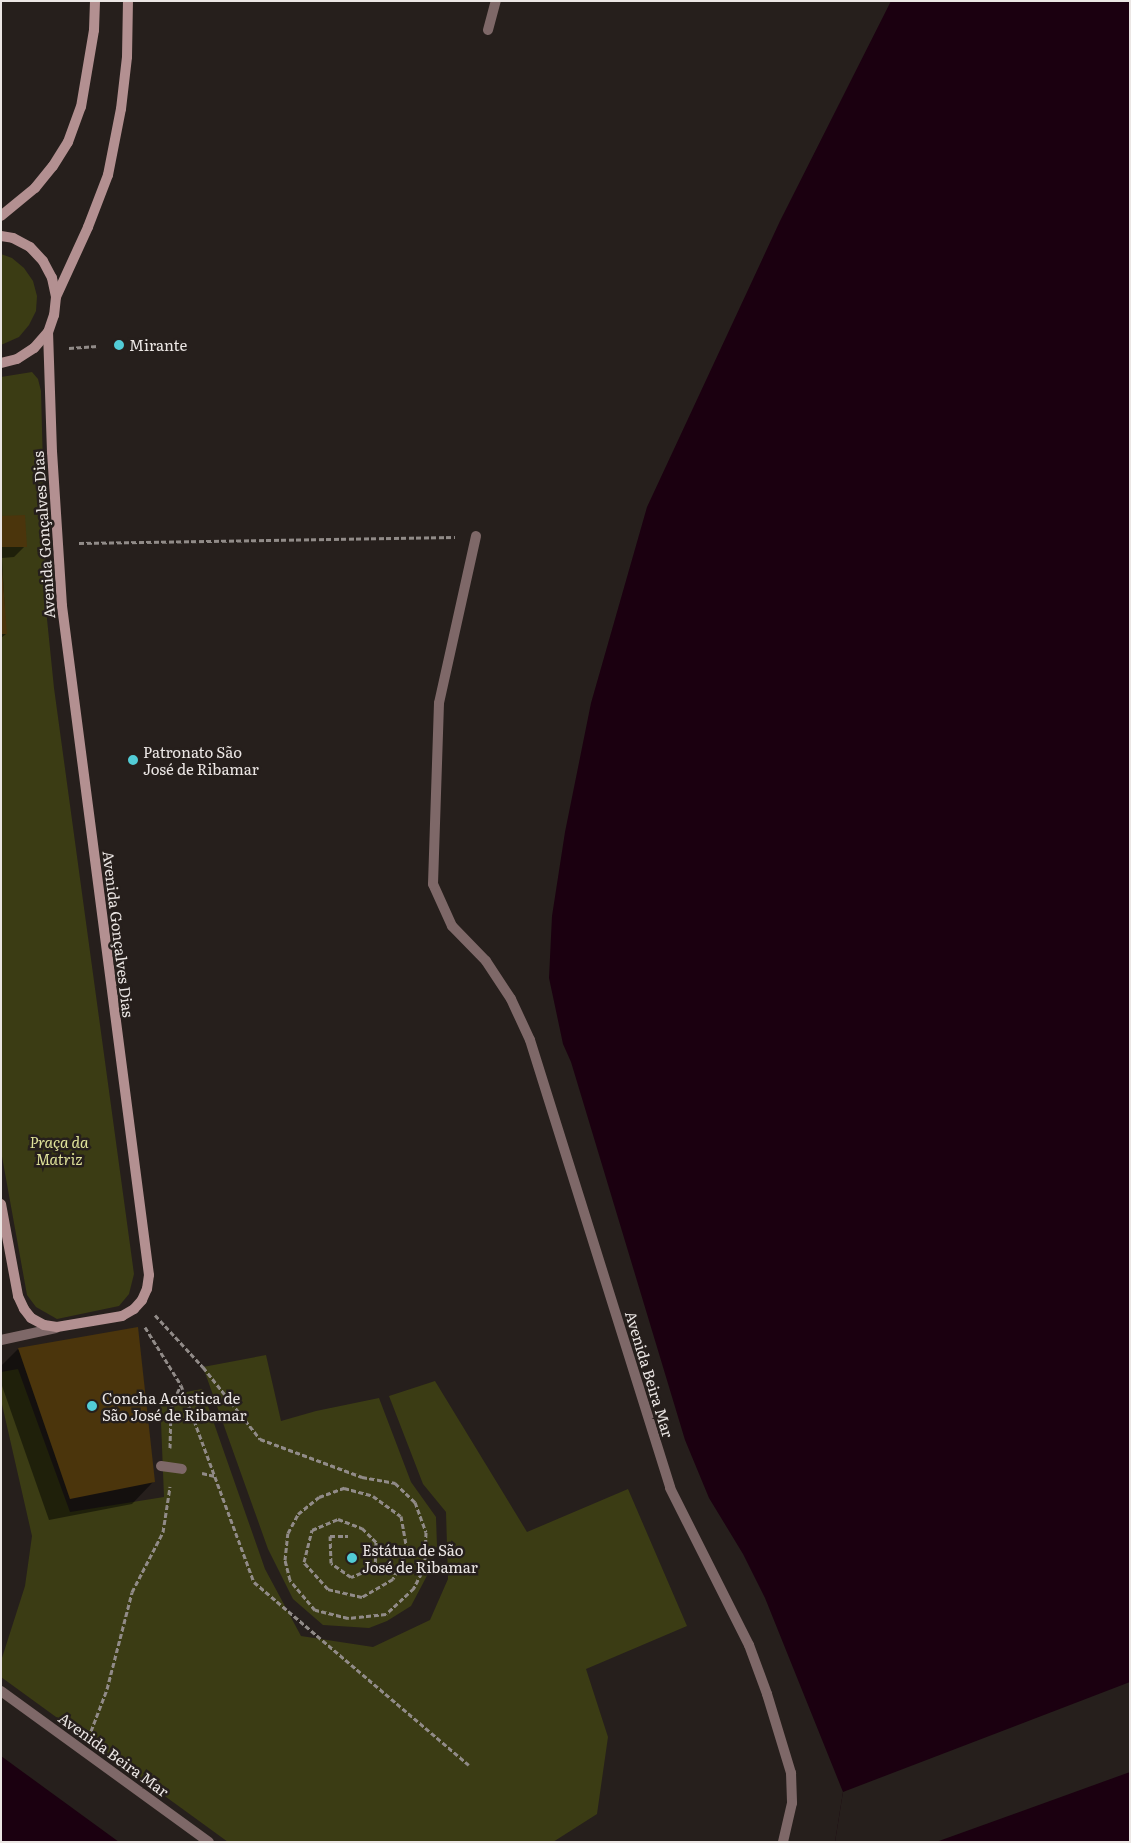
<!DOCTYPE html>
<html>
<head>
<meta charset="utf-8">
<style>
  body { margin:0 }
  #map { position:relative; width:1131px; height:1843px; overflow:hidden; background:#261f1c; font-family:Literata,serif }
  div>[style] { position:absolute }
  .green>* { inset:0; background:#3b3c14 }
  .water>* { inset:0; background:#1b0010 }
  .pier>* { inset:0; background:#261f1c }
  .shadow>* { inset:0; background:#0007 }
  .building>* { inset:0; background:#4b350c }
  .path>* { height:3px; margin-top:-1.5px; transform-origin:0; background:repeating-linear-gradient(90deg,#918b88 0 5px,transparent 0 7.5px) }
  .service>* { height:10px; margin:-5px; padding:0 5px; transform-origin:5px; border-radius:5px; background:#7e6868 }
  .minor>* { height:10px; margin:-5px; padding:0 5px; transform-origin:5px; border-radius:5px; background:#7e6868 }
  .tertiary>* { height:10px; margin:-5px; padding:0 5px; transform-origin:5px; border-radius:5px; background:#7e6868 }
  .secondary>* { height:10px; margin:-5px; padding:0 5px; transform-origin:5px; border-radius:5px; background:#b39091 }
  .pedestrian-bridge>* { height:10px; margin:-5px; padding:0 5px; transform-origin:5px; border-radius:5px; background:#7e6868 }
  .dots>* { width:14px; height:14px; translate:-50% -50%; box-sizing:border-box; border:2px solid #261f1c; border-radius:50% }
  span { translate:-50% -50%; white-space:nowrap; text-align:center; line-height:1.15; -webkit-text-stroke:5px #261f1c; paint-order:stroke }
  .poi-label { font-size:15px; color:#ebe6e4 }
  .left { translate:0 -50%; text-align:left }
  .street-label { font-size:15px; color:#ebe6e4 }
  .park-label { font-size:15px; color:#e0e39a; font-style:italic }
  .frame { position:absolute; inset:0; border:2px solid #ebe6e4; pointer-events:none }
</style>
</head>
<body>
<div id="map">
  <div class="green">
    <div style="clip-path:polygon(1px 254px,12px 258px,24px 268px,33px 281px,37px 296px,36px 311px,29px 325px,19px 337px,1px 345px)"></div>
    <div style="clip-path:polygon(32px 372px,38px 379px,41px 391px,47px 619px,54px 688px,134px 1274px,129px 1294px,119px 1306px,57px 1319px,36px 1307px,27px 1295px,1px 1151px,1px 377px)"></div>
    <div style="clip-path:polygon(266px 1355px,281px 1421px,316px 1411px,379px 1398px,411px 1482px,436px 1517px,437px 1546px,430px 1570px,411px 1606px,387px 1621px,369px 1628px,323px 1625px,293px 1599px,268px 1549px,203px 1367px)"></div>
    <div style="clip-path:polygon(18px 1369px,70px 1512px,164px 1497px,160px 1397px,202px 1389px,265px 1569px,301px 1636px,373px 1647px,430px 1620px,448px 1579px,446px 1512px,423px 1484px,389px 1396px,435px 1381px,527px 1532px,628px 1489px,687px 1626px,586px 1669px,608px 1737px,597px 1814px,553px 1842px,228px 1842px,1px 1677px,1px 1661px,25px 1586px,32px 1536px,1px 1400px,1px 1372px)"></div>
  </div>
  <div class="water">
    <div style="clip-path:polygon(891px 1px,1130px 1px,1130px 1842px,835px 1842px,843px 1792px,765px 1598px,743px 1554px,709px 1498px,685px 1440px,571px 1062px,563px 1044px,549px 978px,552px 916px,565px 832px,591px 703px,647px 507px,780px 221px)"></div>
    <div style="clip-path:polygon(1px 1756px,119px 1842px,1px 1842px)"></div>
  </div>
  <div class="pier">
    <div style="clip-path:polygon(1130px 1682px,1130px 1772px,936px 1842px,835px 1842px,843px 1792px)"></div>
  </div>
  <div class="shadow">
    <div style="clip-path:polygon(1px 517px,25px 546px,14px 557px,2px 558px,6px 634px,1px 638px)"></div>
    <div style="clip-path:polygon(18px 1349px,153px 1482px,132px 1504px,49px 1520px,1px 1383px,1px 1366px)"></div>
  </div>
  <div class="building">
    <div style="clip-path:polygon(25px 515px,27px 547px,1px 547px,1px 516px)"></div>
    <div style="clip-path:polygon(1px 556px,7px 634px,1px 634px)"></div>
    <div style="clip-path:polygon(138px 1327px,155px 1482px,70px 1499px,18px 1348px)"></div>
  </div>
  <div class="path">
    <div style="left:69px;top:348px;width:29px;rotate:-4deg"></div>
    <div style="left:79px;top:543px;width:376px;rotate:-0.9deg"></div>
    <div style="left:155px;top:1315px;width:71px;rotate:47.3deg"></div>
    <div style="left:203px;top:1367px;width:92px;rotate:51.6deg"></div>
    <div style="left:260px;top:1439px;width:109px;rotate:20.4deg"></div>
    <div style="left:362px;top:1477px;width:34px;rotate:10deg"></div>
    <div style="left:395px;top:1483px;width:28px;rotate:44deg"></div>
    <div style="left:415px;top:1502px;width:32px;rotate:70deg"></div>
    <div style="left:426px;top:1532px;width:34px;rotate:92deg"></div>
    <div style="left:425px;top:1566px;width:25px;rotate:117deg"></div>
    <div style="left:414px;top:1588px;width:38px;rotate:137deg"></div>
    <div style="left:386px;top:1614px;width:38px;rotate:174deg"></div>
    <div style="left:348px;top:1618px;width:34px;rotate:-166deg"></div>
    <div style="left:315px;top:1610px;width:39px;rotate:-130deg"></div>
    <div style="left:290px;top:1580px;width:21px;rotate:-104deg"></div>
    <div style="left:285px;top:1560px;width:27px;rotate:-84deg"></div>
    <div style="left:288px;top:1533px;width:21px;rotate:-62deg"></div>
    <div style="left:298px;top:1514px;width:27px;rotate:-39deg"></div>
    <div style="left:319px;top:1497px;width:27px;rotate:-20deg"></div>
    <div style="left:344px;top:1488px;width:30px;rotate:15deg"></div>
    <div style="left:373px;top:1496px;width:34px;rotate:36deg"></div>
    <div style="left:401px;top:1516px;width:35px;rotate:80deg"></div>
    <div style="left:407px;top:1550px;width:32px;rotate:116deg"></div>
    <div style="left:393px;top:1579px;width:36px;rotate:150deg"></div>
    <div style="left:362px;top:1597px;width:35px;rotate:-167deg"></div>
    <div style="left:328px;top:1589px;width:36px;rotate:-132deg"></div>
    <div style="left:304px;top:1562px;width:33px;rotate:-76deg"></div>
    <div style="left:312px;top:1530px;width:28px;rotate:-23deg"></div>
    <div style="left:338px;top:1519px;width:26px;rotate:21deg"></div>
    <div style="left:362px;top:1528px;width:20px;rotate:45deg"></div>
    <div style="left:376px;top:1542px;width:25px;rotate:92deg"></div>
    <div style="left:375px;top:1567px;width:26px;rotate:157deg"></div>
    <div style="left:351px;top:1577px;width:24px;rotate:-145deg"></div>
    <div style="left:331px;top:1563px;width:27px;rotate:-92deg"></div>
    <div style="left:330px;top:1536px;width:18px"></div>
    <div style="left:145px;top:1327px;width:68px;rotate:58.2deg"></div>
    <div style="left:181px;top:1385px;width:210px;rotate:69.7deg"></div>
    <div style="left:254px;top:1582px;width:282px;rotate:40.4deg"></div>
    <div style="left:170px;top:1448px;width:41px;rotate:-88.6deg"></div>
    <div style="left:171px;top:1407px;width:24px;rotate:-66deg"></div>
    <div style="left:202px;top:1473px;width:13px;rotate:13deg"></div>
    <div style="left:91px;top:1731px;width:45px;rotate:-69.1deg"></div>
    <div style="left:107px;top:1689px;width:100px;rotate:-75.5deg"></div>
    <div style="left:132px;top:1592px;width:68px;rotate:-62.7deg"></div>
    <div style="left:163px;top:1532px;width:46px;rotate:-81.2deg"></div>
  </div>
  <div class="service">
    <div style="left:452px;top:926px;width:46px;rotate:-114.3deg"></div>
    <div style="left:433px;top:884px;width:181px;rotate:-88.1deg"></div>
    <div style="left:439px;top:703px;width:171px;rotate:-77.5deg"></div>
  </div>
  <div class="minor">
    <div style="left:488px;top:30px;width:30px;rotate:-75deg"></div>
    <div style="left:1px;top:1340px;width:56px;rotate:-12.3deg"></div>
  </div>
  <div class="tertiary">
    <div style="left:452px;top:926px;width:49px;rotate:45.8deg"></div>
    <div style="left:486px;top:961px;width:45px;rotate:56.7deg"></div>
    <div style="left:511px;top:999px;width:45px;rotate:65.1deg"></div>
    <div style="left:530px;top:1040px;width:469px;rotate:72.6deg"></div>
    <div style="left:670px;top:1488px;width:176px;rotate:63.3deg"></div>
    <div style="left:749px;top:1645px;width:52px;rotate:69.8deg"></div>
    <div style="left:767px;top:1694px;width:83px;rotate:73.1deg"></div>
    <div style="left:791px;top:1773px;width:30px;rotate:88deg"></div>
    <div style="left:792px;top:1803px;width:40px;rotate:103deg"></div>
    <div style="left:1px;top:1691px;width:257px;rotate:36deg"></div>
  </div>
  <div class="secondary">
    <div style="left:1px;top:216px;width:44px;rotate:-39.5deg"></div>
    <div style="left:35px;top:188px;width:28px;rotate:-51deg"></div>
    <div style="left:53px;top:166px;width:28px;rotate:-58deg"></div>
    <div style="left:68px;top:142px;width:37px;rotate:-70deg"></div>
    <div style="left:81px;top:107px;width:78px;rotate:-80.4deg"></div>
    <div style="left:94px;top:30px;width:29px;rotate:-88deg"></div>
    <div style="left:1px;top:236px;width:12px;rotate:9deg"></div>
    <div style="left:13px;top:238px;width:19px;rotate:28deg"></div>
    <div style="left:30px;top:247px;width:19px;rotate:47deg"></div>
    <div style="left:43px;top:261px;width:19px;rotate:62deg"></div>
    <div style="left:52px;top:278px;width:19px;rotate:78deg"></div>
    <div style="left:56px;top:297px;width:18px;rotate:96deg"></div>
    <div style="left:54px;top:315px;width:18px;rotate:109deg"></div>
    <div style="left:48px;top:332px;width:21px;rotate:131deg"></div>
    <div style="left:34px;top:348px;width:20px;rotate:147deg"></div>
    <div style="left:17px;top:359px;width:16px;rotate:166deg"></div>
    <div style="left:56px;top:297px;width:77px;rotate:-65.4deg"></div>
    <div style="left:88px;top:227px;width:56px;rotate:-69deg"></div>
    <div style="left:108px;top:175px;width:67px;rotate:-78.9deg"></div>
    <div style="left:121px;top:109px;width:52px;rotate:-83.4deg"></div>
    <div style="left:127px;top:57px;width:56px;rotate:-89deg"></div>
    <div style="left:1px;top:1204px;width:94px;rotate:79.5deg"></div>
    <div style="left:18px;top:1296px;width:14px;rotate:65deg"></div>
    <div style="left:24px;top:1309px;width:11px;rotate:52deg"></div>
    <div style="left:31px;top:1318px;width:15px;rotate:28deg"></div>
    <div style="left:44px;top:1325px;width:13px;rotate:9deg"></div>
    <div style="left:57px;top:1327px;width:66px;rotate:-9.6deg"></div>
    <div style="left:122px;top:1316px;width:14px;rotate:-30deg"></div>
    <div style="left:134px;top:1309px;width:12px;rotate:-48deg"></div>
    <div style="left:142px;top:1300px;width:12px;rotate:-66deg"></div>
    <div style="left:147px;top:1289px;width:14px;rotate:-82deg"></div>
    <div style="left:149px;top:1275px;width:675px;rotate:-97.41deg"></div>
    <div style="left:62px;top:606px;width:154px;rotate:-93.7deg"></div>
    <div style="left:52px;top:452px;width:120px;rotate:-91.9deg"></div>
  </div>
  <div class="pedestrian-bridge">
    <div style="left:161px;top:1466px;width:21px;rotate:8deg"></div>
  </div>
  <div class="dots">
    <div style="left:119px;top:345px;background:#52ccd6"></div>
    <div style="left:133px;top:760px;background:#52ccd6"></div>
    <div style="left:92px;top:1406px;background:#52ccd6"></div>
    <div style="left:352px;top:1558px;background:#52ccd6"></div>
  </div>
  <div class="poi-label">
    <span class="left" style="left:129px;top:345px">Mirante</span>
    <span class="left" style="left:143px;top:760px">Patronato São<br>José de Ribamar</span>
    <span class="left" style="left:102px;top:1406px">Concha Acústica de<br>São José de Ribamar</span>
    <span class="left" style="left:362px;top:1558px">Estátua de São<br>José de Ribamar</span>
  </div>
  <div class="street-label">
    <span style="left:43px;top:535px;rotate:-94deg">Avenida Gonçalves Dias</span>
    <span style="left:119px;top:934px;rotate:83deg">Avenida Gonçalves Dias</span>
    <span style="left:650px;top:1374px;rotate:73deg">Avenida Beira Mar</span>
    <span style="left:114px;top:1754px;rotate:36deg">Avenida Beira Mar</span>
  </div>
  <div class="park-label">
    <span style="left:59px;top:1150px">Praça da<br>Matriz</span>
  </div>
  <div class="frame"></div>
</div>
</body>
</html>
